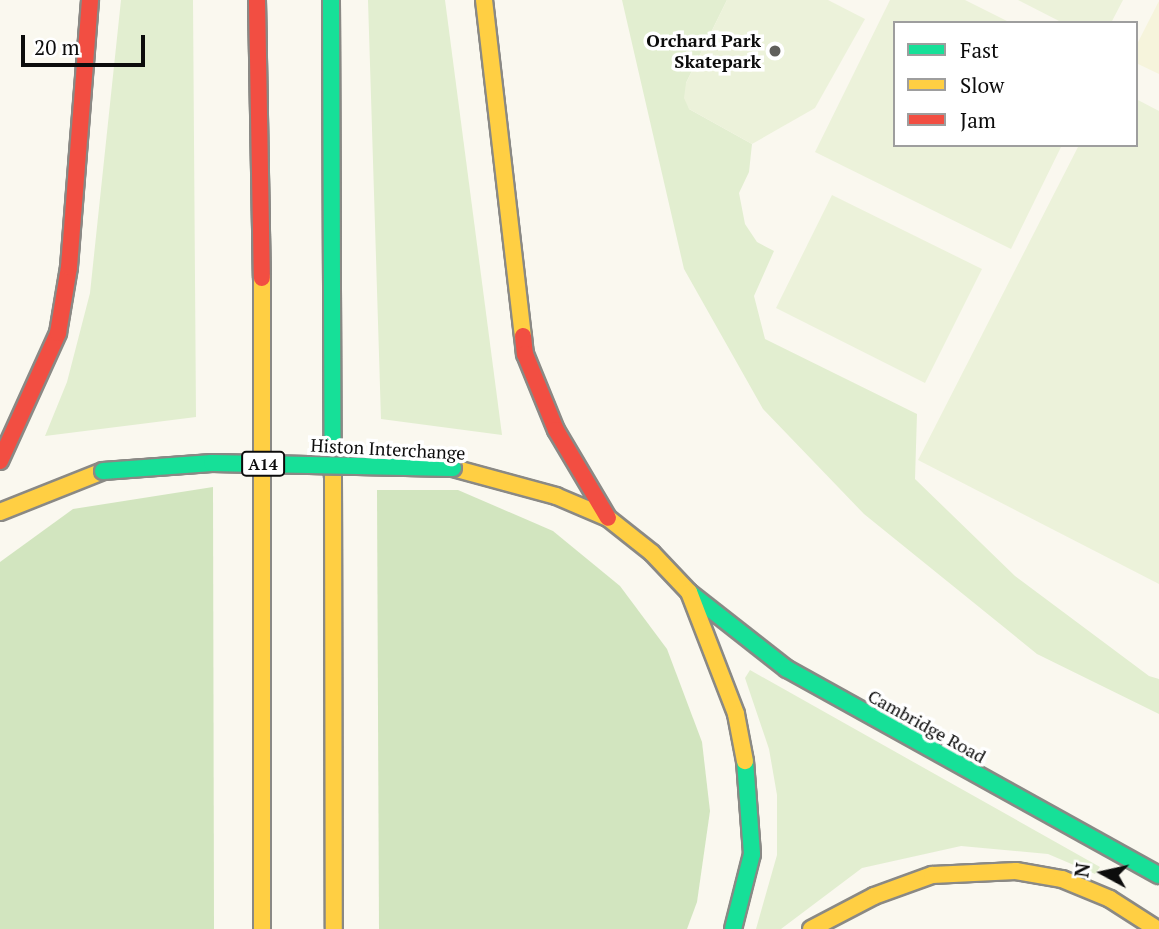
<!DOCTYPE html>
<html>
<head>
<meta charset="utf-8">
<style>
  body { margin:0 }
  #map { position:relative; width:1159px; height:929px; overflow:hidden; background:#faf8ef; font-family:"PT Serif",serif }
  div>[style] { position:absolute }
  .farmland>* { inset:0; background:#f6f4dc }
  .green>* { inset:0; background:#e2eed0 }
  .forest>* { inset:0; background:#d2e5bf }
  .pitch>* { inset:0; background:#ecf2da }
  .roads { filter:drop-shadow(2px 0 #8a8985) drop-shadow(-2px 0 #8a8985) drop-shadow(0 2px #8a8985) drop-shadow(0 -2px #8a8985) }
  .fast>* { height:16px; margin:-8px; padding:0 8px; transform-origin:8px; border-radius:8px; background:#16e098 }
  .slow>* { height:16px; margin:-8px; padding:0 8px; transform-origin:8px; border-radius:8px; background:#ffcf43 }
  .jam>* { height:16px; margin:-8px; padding:0 8px; transform-origin:8px; border-radius:8px; background:#f24e42 }
  .bridges { filter:drop-shadow(2px 0 #8a8985) drop-shadow(-2px 0 #8a8985) drop-shadow(0 2px #8a8985) drop-shadow(0 -2px #8a8985) }
  .fast-bridge>* { height:16px; margin:-8px; padding:0 8px; transform-origin:8px; border-radius:8px; background:#16e098 }
  .dots>* { width:19px; height:19px; translate:-50% -50%; box-sizing:border-box; border:4px solid #fff; border-radius:50% }
  span { translate:-50% -50%; white-space:nowrap; text-align:center; line-height:1.15; -webkit-text-stroke:7px #fff; paint-order:stroke }
  .shield-label span { padding:2px 5px; background:#fff; border:2px solid; border-radius:5px; -webkit-text-stroke-width:0 }
  .shield-label { font-size:16px; color:#0c0c0c; font-weight:700 }
  .poi-label { font-size:18px; color:#0c0c0c; font-weight:700 }
  .right { translate:-100% -50%; text-align:right }
  .street-label { font-size:18px; color:#0c0c0c }
  .legend { position:absolute; left:893px; top:21px; width:245px; height:126px; box-sizing:border-box; background:#fff; border:2px solid #9e9e9e; margin:0; padding:9px 12px; list-style:none; font-size:21px; color:#0c0c0c }
  .legend li { display:flex; align-items:center; gap:14px; height:35px }
  .legend b { width:35px; border:2px solid #9e9e9e }
  .north { position:absolute; left:1068px; top:838px; width:70px; height:70px; -webkit-text-stroke:5px #fff; paint-order:stroke; rotate:278deg; font-size:19px; font-weight:700; line-height:28px; text-align:center; color:#0c0c0c }
  .north::after { content:''; display:block; margin:auto; width:24px; height:32px; background:#0c0c0c; clip-path:polygon(50% 0,100% 100%,50% 72%,0 100%) }
  .scale { position:absolute; left:21px; top:35px; width:124px; height:32px; box-sizing:border-box; border:4px solid #0c0c0c; border-top:0; padding-left:9px; font-size:21px; line-height:24px; white-space:nowrap; color:#0c0c0c; -webkit-text-stroke:5px #fff; paint-order:stroke }
</style>
</head>
<body>
<div id="map">
  <div class="farmland">
    <div style="clip-path:polygon(1159px 1px,1159px 74px,1136px 63px,1136px 46px)"></div>
  </div>
  <div class="green">
    <div style="clip-path:polygon(121px 0,193px 0,196px 417px,45px 436px,67px 382px,90px 293px)"></div>
    <div style="clip-path:polygon(368px 0,445px 0,502px 435px,381px 419px)"></div>
    <div style="clip-path:polygon(622px 0,727px 0,686px 83px,689px 109px,752px 144px,749px 172px,739px 193px,745px 224px,757px 242px,774px 251px,754px 296px,765px 339px,917px 414px,915px 479px,1015px 576px,1149px 676px,1159px 679px,1159px 714px,1037px 654px,864px 514px,763px 409px,684px 269px)"></div>
    <div style="clip-path:polygon(750px 670px,1100px 867px,1095px 874px,1048px 854px,961px 846px,862px 868px,781px 929px,756px 929px,777px 855px,777px 795px,769px 749px,745px 678px)"></div>
  </div>
  <div class="forest">
    <div style="clip-path:polygon(213px 487px,214px 929px,0 929px,0 562px,73px 509px)"></div>
    <div style="clip-path:polygon(377px 490px,458px 490px,553px 531px,620px 586px,667px 649px,702px 742px,710px 811px,697px 902px,687px 929px,379px 929px)"></div>
  </div>
  <div class="pitch">
    <div style="clip-path:polygon(727px 0,828px 0,865px 19px,815px 108px,752px 144px,689px 109px,684px 98px,686px 83px)"></div>
    <div style="clip-path:polygon(890px 0,965px 0,1011px 23px,895px 23px,895px 145px,1062px 145px,1011px 249px,815px 152px)"></div>
    <div style="clip-path:polygon(1018px 0,1123px 0,1111px 23px,1063px 23px)"></div>
    <div style="clip-path:polygon(1136px 99px,1159px 111px,1159px 584px,918px 460px,1079px 145px,1136px 145px)"></div>
    <div style="clip-path:polygon(832px 195px,982px 269px,925px 383px,776px 308px)"></div>
  </div>
  <div class="roads">
    <div class="fast">
      <div style="left:331px;top:0;width:475px;rotate:89.8deg"></div>
      <div style="left:690px;top:593px;width:123px;rotate:38.1deg"></div>
      <div style="left:787px;top:669px;width:425px;rotate:29deg"></div>
      <div style="left:733px;top:929px;width:77px;rotate:-75.8deg"></div>
      <div style="left:752px;top:854px;width:93px;rotate:-94.3deg"></div>
    </div>
    <div class="slow">
      <div style="left:484px;top:0;width:338px;rotate:83.4deg"></div>
      <div style="left:262px;top:278px;width:651px;rotate:90deg"></div>
      <div style="left:453px;top:468px;width:107px;rotate:15.2deg"></div>
      <div style="left:556px;top:496px;width:56px;rotate:22.9deg"></div>
      <div style="left:608px;top:518px;width:56px;rotate:38.5deg"></div>
      <div style="left:652px;top:553px;width:54px;rotate:46.5deg"></div>
      <div style="left:689px;top:592px;width:131px;rotate:68.9deg"></div>
      <div style="left:736px;top:714px;width:48px;rotate:79.2deg"></div>
      <div style="left:333px;top:475px;width:454px;rotate:89.9deg"></div>
      <div style="left:0;top:512px;width:111px;rotate:-21.7deg"></div>
      <div style="left:811px;top:929px;width:71px;rotate:-27.6deg"></div>
      <div style="left:874px;top:896px;width:62px;rotate:-19.9deg"></div>
      <div style="left:932px;top:875px;width:84px;rotate:-2.7deg"></div>
      <div style="left:1016px;top:871px;width:47px;rotate:9.9deg"></div>
      <div style="left:1062px;top:879px;width:52px;rotate:22.6deg"></div>
      <div style="left:1110px;top:899px;width:56px;rotate:32.6deg"></div>
    </div>
    <div class="jam">
      <div style="left:257px;top:0;width:278px;rotate:89deg"></div>
      <div style="left:523px;top:336px;width:18px;rotate:84deg"></div>
      <div style="left:525px;top:354px;width:82px;rotate:67.8deg"></div>
      <div style="left:556px;top:430px;width:102px;rotate:59.4deg"></div>
      <div style="left:0;top:461px;width:141px;rotate:-65.6deg"></div>
      <div style="left:58px;top:333px;width:67px;rotate:-80.5deg"></div>
      <div style="left:69px;top:267px;width:268px;rotate:-85.5deg"></div>
    </div>
  </div>
  <div class="bridges">
    <div class="fast-bridge">
      <div style="left:103px;top:471px;width:109px;rotate:-4.2deg"></div>
      <div style="left:212px;top:463px;width:241px;rotate:1.2deg"></div>
    </div>
  </div>
  <div class="dots">
    <div style="left:775px;top:51px;background:#5f5f5b"></div>
  </div>
  <div class="shield-label">
    <span style="left:263px;top:464px">A14</span>
  </div>
  <div class="poi-label">
    <span class="right" style="left:761px;top:51px">Orchard Park<br>Skatepark</span>
  </div>
  <div class="street-label">
    <span style="left:388px;top:449px;rotate:3deg">Histon Interchange</span>
    <span style="left:927px;top:726px;rotate:29deg">Cambridge Road</span>
  </div>
  <ul class="legend">
  <li><b style="height:9px;background:#16e098"></b>Fast</li>
  <li><b style="height:9px;background:#ffcf43"></b>Slow</li>
  <li><b style="height:9px;background:#f24e42"></b>Jam</li>
  </ul>
  <div class="north">N</div>
  <div class="scale">20 m</div>
</div>
</body>
</html>
